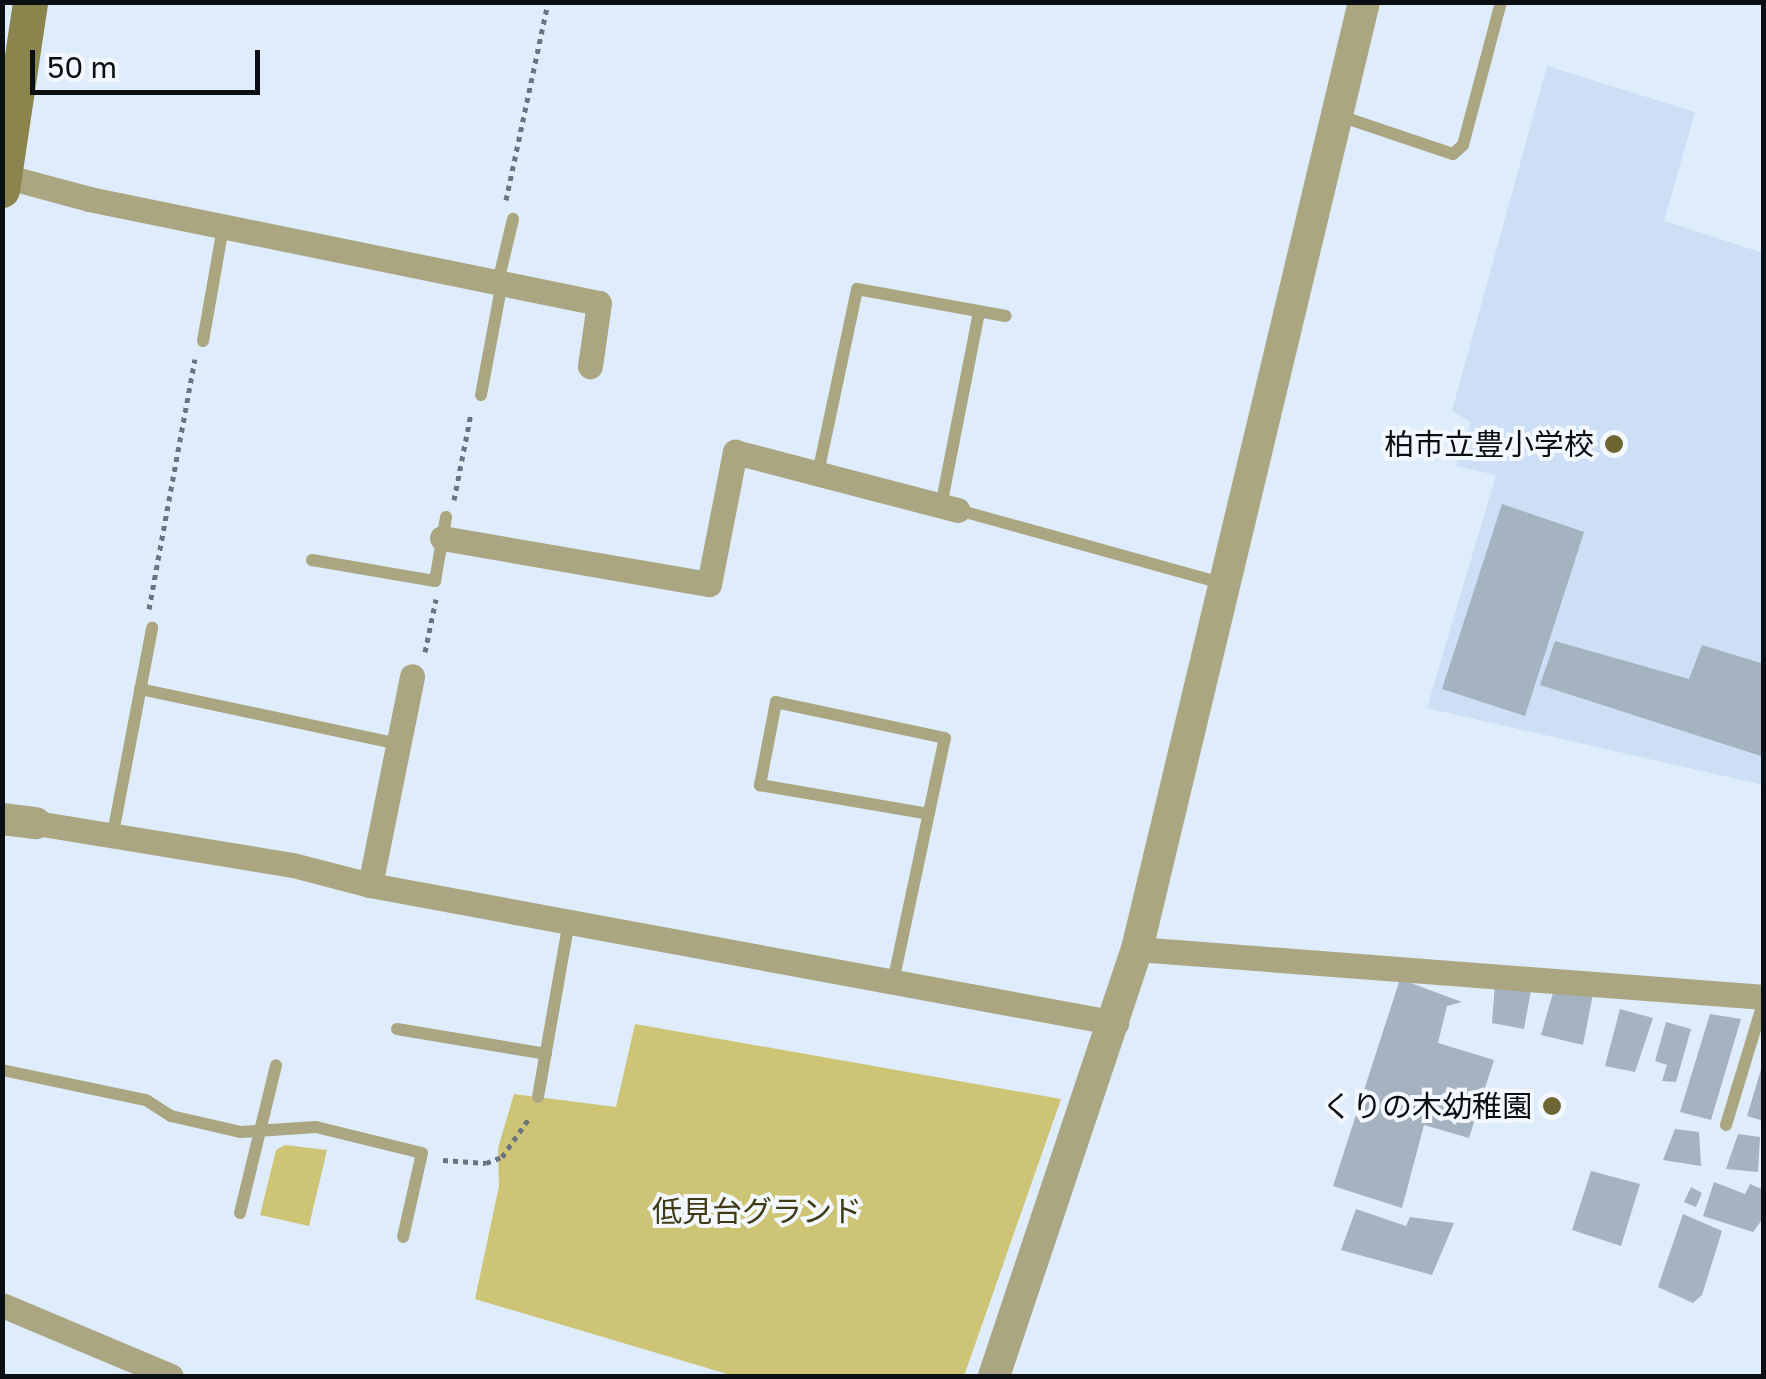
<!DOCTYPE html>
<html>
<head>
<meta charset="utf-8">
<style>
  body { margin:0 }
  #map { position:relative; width:1766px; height:1379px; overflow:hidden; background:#deecfc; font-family:"Golos Text","Noto Sans JP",sans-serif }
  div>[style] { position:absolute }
  .built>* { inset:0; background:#ccdff4 }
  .green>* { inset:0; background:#cec475 }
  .building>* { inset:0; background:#a5b3c1 }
  .path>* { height:5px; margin-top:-2.5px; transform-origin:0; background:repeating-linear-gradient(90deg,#6b747e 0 5px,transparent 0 10px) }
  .service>* { height:12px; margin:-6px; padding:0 6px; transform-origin:6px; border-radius:6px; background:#aaa682 }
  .minor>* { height:25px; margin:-12.5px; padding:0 12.5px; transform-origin:12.5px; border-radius:12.5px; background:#aaa682 }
  .tertiary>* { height:32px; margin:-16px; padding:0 16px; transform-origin:16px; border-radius:16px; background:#aaa682 }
  .secondary>* { height:35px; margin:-17.5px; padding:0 17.5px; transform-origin:17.5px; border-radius:17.5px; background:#8b844d }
  .dots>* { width:28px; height:28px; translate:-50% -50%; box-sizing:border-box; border:5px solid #f3f8ff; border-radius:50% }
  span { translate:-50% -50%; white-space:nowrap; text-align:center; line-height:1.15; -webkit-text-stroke:8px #f3f8ff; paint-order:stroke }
  .poi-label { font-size:30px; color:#0a0f14 }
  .right { translate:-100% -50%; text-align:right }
  .park-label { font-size:30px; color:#403b15 }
  .frame { position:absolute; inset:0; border:5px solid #0a0f14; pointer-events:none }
  .scale { position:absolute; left:30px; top:50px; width:230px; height:45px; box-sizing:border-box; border:5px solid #0a0f14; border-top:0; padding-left:12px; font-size:30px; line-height:35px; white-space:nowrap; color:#0a0f14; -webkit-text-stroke:8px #f3f8ff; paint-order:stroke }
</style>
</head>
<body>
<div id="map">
  <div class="built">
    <div style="clip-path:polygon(1547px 66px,1695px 112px,1664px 221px,1763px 253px,1763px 785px,1427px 708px,1496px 475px,1456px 466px,1471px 422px,1452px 411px)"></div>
  </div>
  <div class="green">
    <div style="clip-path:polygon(635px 1024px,1061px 1099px,964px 1376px,734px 1376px,475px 1299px,499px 1186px,498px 1148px,514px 1094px,616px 1107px)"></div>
    <div style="clip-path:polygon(285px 1145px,327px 1150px,309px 1226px,260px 1215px,276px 1150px)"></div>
  </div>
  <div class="building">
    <div style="clip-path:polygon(1502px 504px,1584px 532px,1525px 716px,1442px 689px)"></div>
    <div style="clip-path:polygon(1555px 641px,1689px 679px,1702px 645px,1764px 664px,1764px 757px,1540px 685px)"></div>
    <div style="clip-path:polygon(1400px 979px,1462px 1002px,1447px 1006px,1438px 1043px,1494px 1060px,1469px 1138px,1424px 1125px,1402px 1208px,1333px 1186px)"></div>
    <div style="clip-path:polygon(1495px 983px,1531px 990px,1524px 1029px,1492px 1023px)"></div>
    <div style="clip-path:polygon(1555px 986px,1593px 994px,1583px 1045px,1541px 1035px)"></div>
    <div style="clip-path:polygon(1620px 1009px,1653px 1018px,1635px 1072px,1605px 1066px)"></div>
    <div style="clip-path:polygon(1710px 1014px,1741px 1019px,1711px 1120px,1680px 1112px)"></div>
    <div style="clip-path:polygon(1666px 1022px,1691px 1029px,1676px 1082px,1662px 1081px,1667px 1065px,1655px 1061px)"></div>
    <div style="clip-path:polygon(1763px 1063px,1764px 1063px,1764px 1121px,1747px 1116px)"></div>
    <div style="clip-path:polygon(1675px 1129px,1699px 1132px,1701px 1166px,1663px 1160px)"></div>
    <div style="clip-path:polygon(1738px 1134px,1760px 1137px,1758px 1172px,1726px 1169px)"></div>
    <div style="clip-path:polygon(1591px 1171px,1640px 1184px,1621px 1246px,1572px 1230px)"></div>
    <div style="clip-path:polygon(1714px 1182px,1745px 1194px,1750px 1184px,1764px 1190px,1764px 1217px,1753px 1232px,1703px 1216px)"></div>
    <div style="clip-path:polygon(1691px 1187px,1702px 1193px,1696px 1207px,1684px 1202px)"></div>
    <div style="clip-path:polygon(1356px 1209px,1406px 1226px,1410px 1217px,1454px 1223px,1432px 1275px,1341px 1250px)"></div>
    <div style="clip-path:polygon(1683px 1214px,1722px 1231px,1702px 1295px,1693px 1303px,1658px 1287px)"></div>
  </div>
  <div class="path">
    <div style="left:506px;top:200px;width:202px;rotate:-78deg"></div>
    <div style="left:454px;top:500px;width:89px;rotate:-78.9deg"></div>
    <div style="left:149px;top:609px;width:254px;rotate:-79.6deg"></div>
    <div style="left:425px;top:652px;width:54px;rotate:-78.3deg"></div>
    <div style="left:443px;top:1160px;width:43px;rotate:4deg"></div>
    <div style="left:486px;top:1163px;width:17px;rotate:-21deg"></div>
    <div style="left:502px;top:1157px;width:49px;rotate:-55deg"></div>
  </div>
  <div class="service">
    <div style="left:1340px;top:116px;width:119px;rotate:18.6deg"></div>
    <div style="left:1453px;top:154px;width:13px;rotate:-42deg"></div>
    <div style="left:1463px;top:145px;width:148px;rotate:-75.1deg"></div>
    <div style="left:498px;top:282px;width:65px;rotate:-76.6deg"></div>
    <div style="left:203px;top:341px;width:116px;rotate:-80deg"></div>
    <div style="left:481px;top:395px;width:114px;rotate:-79.4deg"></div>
    <div style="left:818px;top:473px;width:188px;rotate:-78deg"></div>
    <div style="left:857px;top:289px;width:151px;rotate:10.3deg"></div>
    <div style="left:941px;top:506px;width:198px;rotate:-78.9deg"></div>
    <div style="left:958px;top:510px;width:273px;rotate:15.5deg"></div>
    <div style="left:312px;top:560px;width:125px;rotate:9.7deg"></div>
    <div style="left:435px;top:581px;width:65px;rotate:-80.2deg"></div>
    <div style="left:140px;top:689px;width:265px;rotate:12deg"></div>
    <div style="left:113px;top:833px;width:209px;rotate:-79.2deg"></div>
    <div style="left:893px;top:982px;width:249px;rotate:-78deg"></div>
    <div style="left:945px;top:738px;width:173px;rotate:-168deg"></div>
    <div style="left:776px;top:702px;width:85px;rotate:100.9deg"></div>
    <div style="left:760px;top:785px;width:171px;rotate:9.7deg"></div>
    <div style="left:397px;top:1029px;width:151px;rotate:9.5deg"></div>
    <div style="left:2px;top:1070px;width:147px;rotate:11.8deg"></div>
    <div style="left:146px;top:1100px;width:30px;rotate:33deg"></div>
    <div style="left:171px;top:1116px;width:72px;rotate:12.9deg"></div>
    <div style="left:241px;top:1132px;width:75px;rotate:-3.8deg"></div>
    <div style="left:316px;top:1127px;width:109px;rotate:13.8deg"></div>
    <div style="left:422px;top:1153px;width:86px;rotate:102.7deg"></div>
    <div style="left:538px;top:1097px;width:178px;rotate:-80deg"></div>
    <div style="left:1726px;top:1125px;width:131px;rotate:-73.1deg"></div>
    <div style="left:240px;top:1213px;width:152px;rotate:-76.3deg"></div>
  </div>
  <div class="minor">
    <div style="left:4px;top:176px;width:88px;rotate:15.1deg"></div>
    <div style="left:89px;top:199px;width:520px;rotate:11.53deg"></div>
    <div style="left:599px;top:303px;width:64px;rotate:98.1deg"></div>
    <div style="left:442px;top:538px;width:271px;rotate:9.8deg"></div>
    <div style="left:709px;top:584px;width:135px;rotate:-78.9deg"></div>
    <div style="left:735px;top:452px;width:230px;rotate:14.6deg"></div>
    <div style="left:36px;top:823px;width:260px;rotate:9.3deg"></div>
    <div style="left:293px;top:865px;width:80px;rotate:14.6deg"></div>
    <div style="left:370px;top:885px;width:759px;rotate:10.48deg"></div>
    <div style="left:370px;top:885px;width:213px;rotate:-78.6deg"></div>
    <div style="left:1137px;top:949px;width:629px;rotate:4.38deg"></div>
    <div style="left:2px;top:1305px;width:183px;rotate:22.8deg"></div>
  </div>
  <div class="tertiary">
    <div style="left:2px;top:819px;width:34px;rotate:7deg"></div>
    <div style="left:994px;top:1376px;width:450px;rotate:-71.5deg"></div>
    <div style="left:1137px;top:949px;width:974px;rotate:-76.52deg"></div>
  </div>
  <div class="secondary">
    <div style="left:2px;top:190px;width:190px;rotate:-81.5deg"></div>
  </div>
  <div class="dots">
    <div style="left:1614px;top:444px;background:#6d6632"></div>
    <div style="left:1552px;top:1106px;background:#6d6632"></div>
  </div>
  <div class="poi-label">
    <span class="right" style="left:1594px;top:444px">柏市立豊小学校</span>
    <span class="right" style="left:1532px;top:1106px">くりの木幼稚園</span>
  </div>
  <div class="park-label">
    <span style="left:757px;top:1211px">低見台グランド</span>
  </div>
  <div class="frame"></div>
  <div class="scale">50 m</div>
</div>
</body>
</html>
